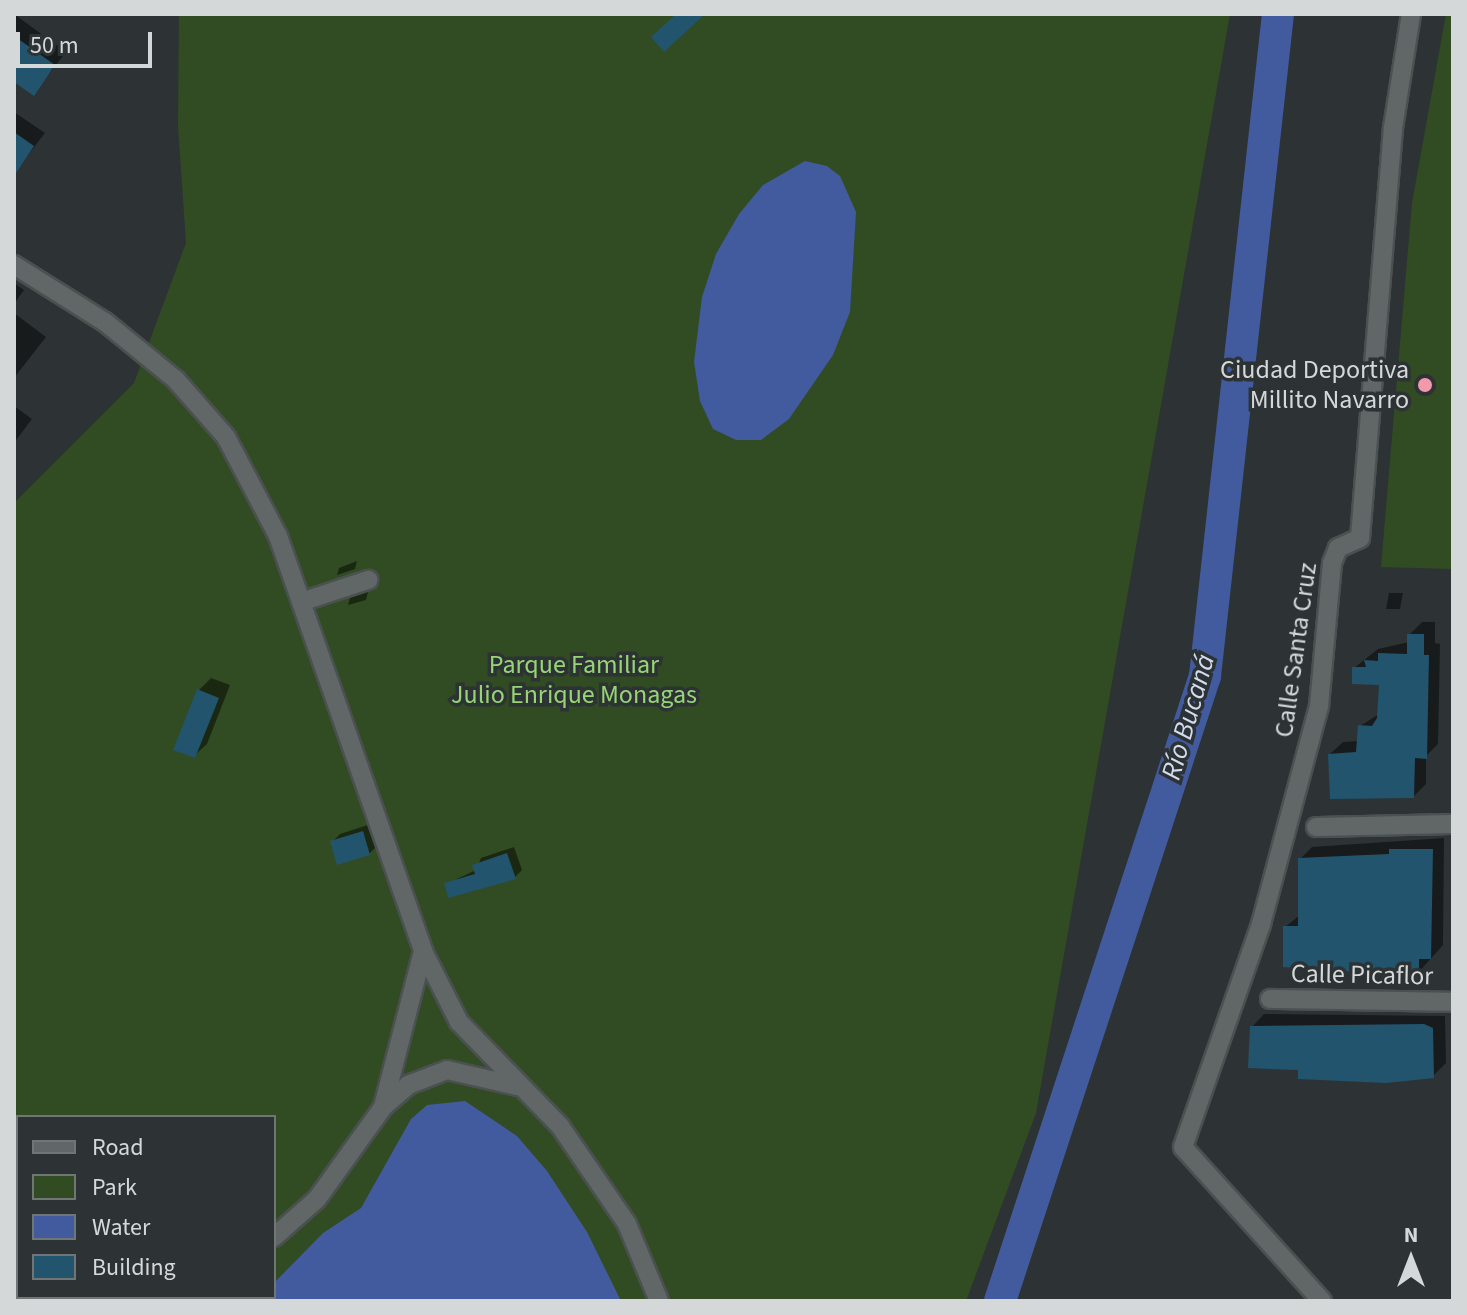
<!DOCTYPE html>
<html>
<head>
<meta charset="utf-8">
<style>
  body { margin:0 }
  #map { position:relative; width:1467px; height:1315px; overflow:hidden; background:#2d3334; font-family:"Source Sans 3",sans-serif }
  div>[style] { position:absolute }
  .green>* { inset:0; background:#314c22 }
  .water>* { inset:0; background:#425a9e }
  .shadow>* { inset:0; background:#0007 }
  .river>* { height:32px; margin:-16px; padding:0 16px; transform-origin:16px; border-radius:16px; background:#425a9e }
  .building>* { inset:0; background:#22546e }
  .roads { filter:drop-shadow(2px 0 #4b5050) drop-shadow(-2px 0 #4b5050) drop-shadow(0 2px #4b5050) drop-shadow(0 -2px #4b5050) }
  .minor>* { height:18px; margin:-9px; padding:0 9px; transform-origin:9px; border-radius:9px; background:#616767 }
  .dots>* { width:22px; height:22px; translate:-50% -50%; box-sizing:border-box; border:4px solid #2d3334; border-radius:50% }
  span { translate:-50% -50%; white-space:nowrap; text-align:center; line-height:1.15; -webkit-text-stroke:7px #2d3334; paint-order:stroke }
  .poi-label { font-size:26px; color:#d5d8d9 }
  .right { translate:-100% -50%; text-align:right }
  .street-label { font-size:26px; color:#d5d8d9 }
  .park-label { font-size:26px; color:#97d574 }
  .water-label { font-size:28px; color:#d4ddf0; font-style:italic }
  .frame { position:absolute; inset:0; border:16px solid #d5d8d9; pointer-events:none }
  .legend { position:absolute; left:16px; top:1115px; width:260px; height:184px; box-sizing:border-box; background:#2d3334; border:2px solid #707576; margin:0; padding:10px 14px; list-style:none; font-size:24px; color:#d5d8d9 }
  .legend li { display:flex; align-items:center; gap:16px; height:40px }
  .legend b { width:40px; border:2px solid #707576 }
  .north { position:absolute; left:1371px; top:1219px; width:80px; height:80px; -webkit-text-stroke:6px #2d3334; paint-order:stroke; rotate:0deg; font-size:22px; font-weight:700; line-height:32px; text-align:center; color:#d5d8d9 }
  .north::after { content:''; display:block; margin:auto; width:28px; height:36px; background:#d5d8d9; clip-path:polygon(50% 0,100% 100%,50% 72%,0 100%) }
  .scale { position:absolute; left:16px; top:32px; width:136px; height:36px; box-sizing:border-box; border:4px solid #d5d8d9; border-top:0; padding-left:10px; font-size:24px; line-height:28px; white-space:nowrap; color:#d5d8d9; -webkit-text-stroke:6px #2d3334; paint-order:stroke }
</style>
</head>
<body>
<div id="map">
  <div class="green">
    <div style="clip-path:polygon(evenodd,179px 14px,1230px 14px,1036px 1113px,966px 1301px,14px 1301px,14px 503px,134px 383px,186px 243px,178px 125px,179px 14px,18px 1117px,274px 1117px,274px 1297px,18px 1297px,18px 1117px)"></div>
    <div style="clip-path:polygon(1446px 14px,1453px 14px,1453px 569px,1381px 567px,1412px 203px)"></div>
  </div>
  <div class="water">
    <div style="clip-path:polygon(805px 161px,827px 166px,840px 176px,856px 212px,850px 312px,833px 355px,789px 419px,761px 440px,736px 440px,713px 429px,700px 401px,694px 362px,702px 297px,716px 254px,739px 214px,763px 185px)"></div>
    <div style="clip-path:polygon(465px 1101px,517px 1136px,547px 1171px,587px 1232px,621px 1301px,256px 1301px,274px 1297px,274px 1283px,323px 1233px,361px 1208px,411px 1119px,427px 1105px)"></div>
  </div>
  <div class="shadow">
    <div style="clip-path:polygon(14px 14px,66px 52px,34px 93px,14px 80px)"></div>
    <div style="clip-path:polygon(14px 112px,45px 133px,17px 169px,14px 167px)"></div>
    <div style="clip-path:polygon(14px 283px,24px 290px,14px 304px)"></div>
    <div style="clip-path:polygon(14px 313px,46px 337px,14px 378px)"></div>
    <div style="clip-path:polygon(14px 406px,32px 419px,14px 443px)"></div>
    <div style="clip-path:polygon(357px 561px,355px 569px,337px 575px,339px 568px)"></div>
    <div style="clip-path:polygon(368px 592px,366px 600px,348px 605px,350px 598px)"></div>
    <div style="clip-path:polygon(1389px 593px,1403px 593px,1400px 609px,1386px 609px)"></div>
    <div style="clip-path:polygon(1422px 622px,1435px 622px,1435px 643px,1440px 644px,1438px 744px,1426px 756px,1426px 784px,1414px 796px,1330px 754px,1343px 742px,1359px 741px,1360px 726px,1379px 714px,1381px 683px,1354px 668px,1378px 649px,1409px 642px,1409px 635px)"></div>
    <div style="clip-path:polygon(211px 678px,230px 685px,207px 744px,194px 756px,199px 690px)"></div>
    <div style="clip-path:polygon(371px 824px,377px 846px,369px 854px,332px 842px,340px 834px)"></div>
    <div style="clip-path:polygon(1444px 838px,1443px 945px,1418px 973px,1285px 927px,1300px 915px,1300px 859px,1312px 847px)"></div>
    <div style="clip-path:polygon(514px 847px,522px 870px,515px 877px,446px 884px,476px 870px,481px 858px)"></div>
    <div style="clip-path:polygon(1264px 1014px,1445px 1016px,1446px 1063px,1433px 1076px,1300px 1068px,1252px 1027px)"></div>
  </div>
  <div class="river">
    <div style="left:1000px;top:1301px;width:658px;rotate:-71.84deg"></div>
    <div style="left:1205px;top:676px;width:666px;rotate:-83.71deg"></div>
  </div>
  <div class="building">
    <div style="clip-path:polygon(676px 14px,705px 14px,664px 52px,651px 37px)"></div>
    <div style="clip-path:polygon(14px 36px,55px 65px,34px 96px,14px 82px)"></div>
    <div style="clip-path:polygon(14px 132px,34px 146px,14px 176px)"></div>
    <div style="clip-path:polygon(1407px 634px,1424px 634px,1424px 655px,1429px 655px,1427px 759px,1415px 758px,1414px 798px,1330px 799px,1328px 754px,1356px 752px,1358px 725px,1372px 726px,1377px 718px,1379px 685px,1352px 684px,1352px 667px,1366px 667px,1364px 660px,1378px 661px,1378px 653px,1407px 654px)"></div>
    <div style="clip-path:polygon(197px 689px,219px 698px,195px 758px,173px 750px)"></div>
    <div style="clip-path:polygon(363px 831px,370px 855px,337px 865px,330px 841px)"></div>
    <div style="clip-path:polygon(1389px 849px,1433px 849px,1431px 959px,1419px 959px,1419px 976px,1283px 967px,1283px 926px,1298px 926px,1298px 858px,1389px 854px)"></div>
    <div style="clip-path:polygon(507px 853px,516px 879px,448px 898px,444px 883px,475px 874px,472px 865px)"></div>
    <div style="clip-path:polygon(1424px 1024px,1433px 1028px,1434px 1078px,1386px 1083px,1298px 1079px,1298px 1070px,1248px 1068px,1250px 1026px)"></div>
  </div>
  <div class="roads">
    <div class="minor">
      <div style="left:14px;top:265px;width:107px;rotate:32.1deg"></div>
      <div style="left:105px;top:322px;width:92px;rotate:39.2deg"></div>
      <div style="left:176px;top:380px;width:76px;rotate:48.7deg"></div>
      <div style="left:226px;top:437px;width:112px;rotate:62.3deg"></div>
      <div style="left:278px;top:536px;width:440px;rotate:70.7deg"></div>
      <div style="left:423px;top:951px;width:80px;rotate:63.1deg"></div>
      <div style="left:459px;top:1022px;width:145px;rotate:45.8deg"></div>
      <div style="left:560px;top:1126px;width:119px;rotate:55.6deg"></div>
      <div style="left:627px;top:1224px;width:83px;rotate:67.4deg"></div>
      <div style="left:301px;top:602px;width:71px;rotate:-18.2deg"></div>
      <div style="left:1316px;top:827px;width:137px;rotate:-1.3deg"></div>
      <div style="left:1270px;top:999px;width:183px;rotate:0.9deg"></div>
      <div style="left:383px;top:1107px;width:161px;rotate:-75.6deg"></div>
      <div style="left:274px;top:1237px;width:57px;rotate:-41.5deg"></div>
      <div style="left:317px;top:1199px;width:113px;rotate:-54.3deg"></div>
      <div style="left:383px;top:1107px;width:33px;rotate:-41deg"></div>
      <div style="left:408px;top:1085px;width:42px;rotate:-21deg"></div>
      <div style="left:447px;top:1070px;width:72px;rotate:12.9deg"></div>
      <div style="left:210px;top:1301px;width:4px;rotate:-76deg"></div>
      <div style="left:1322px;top:1301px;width:207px;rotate:-132.1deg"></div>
      <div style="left:1183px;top:1147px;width:236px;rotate:-70.7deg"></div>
      <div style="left:1261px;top:924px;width:226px;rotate:-75.1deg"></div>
      <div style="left:1319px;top:706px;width:144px;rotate:-84.8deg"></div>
      <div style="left:1332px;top:563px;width:16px;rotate:-68deg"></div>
      <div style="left:1338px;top:548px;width:24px;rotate:-24deg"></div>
      <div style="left:1360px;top:538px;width:411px;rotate:-85.4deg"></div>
      <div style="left:1393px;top:128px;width:115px;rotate:-81deg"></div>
    </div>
  </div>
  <div class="dots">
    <div style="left:1425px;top:385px;background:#f29aac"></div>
  </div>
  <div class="poi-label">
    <span class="right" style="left:1409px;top:385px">Ciudad Deportiva<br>Millito Navarro</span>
  </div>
  <div class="street-label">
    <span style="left:1296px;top:650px;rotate:-82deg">Calle Santa Cruz</span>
    <span style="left:1362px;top:975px;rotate:1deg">Calle Picaflor</span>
  </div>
  <div class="park-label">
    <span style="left:574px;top:680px">Parque Familiar<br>Julio Enrique Monagas</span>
  </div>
  <div class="water-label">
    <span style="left:1188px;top:717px;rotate:-74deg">Río Bucaná</span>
  </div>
  <div class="frame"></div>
  <ul class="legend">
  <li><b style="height:10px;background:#616767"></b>Road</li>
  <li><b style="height:22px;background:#314c22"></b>Park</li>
  <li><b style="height:22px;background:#425a9e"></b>Water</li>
  <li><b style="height:22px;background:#22546e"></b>Building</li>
  </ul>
  <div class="north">N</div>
  <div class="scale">50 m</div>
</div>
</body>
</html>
